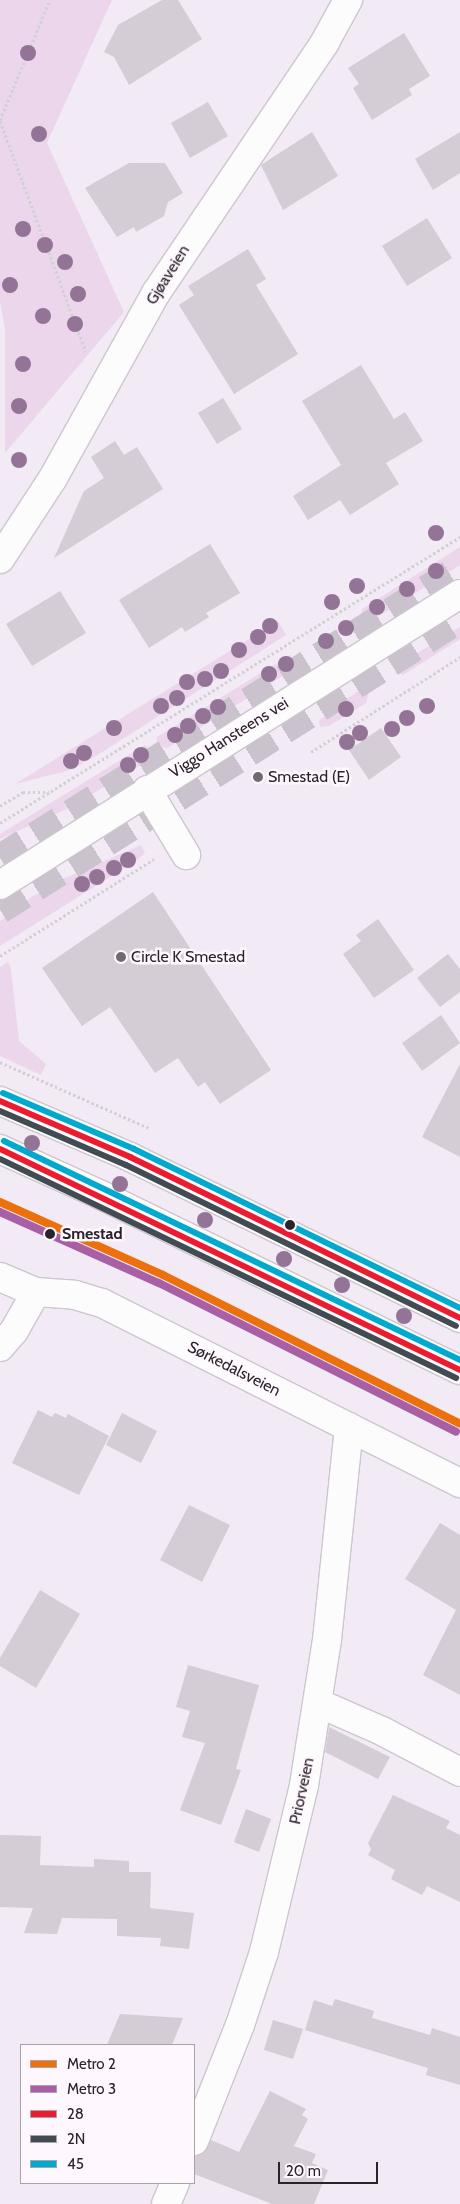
<!DOCTYPE html>
<html>
<head>
<meta charset="utf-8">
<style>
  body { margin:0 }
  #map { position:relative; width:460px; height:2204px; overflow:hidden; background:#f2eaf4; font-family:Cabin,sans-serif }
  div>[style] { position:absolute }
  .green>* { inset:0; background:#ebd6ec }
  .building>* { inset:0; background:#d4cdd5 }
  .highway-tunnel>* { height:28px; margin-top:-14px; transform-origin:0; background:repeating-linear-gradient(90deg,#cac2cc 0 28px,transparent 0 42px) }
  .path>* { height:3px; margin-top:-1.5px; transform-origin:0; background:repeating-linear-gradient(90deg,#d3d0d4 0 2.5px,transparent 0 5px) }
  .roads { filter:drop-shadow(1px 0 #cdc6ce) drop-shadow(-1px 0 #cdc6ce) drop-shadow(0 1px #cdc6ce) drop-shadow(0 -1px #cdc6ce) }
  .minor>* { height:28px; margin:-14px; padding:0 14px; transform-origin:14px; border-radius:14px; background:#fdfcfd }
  .major>* { height:28px; margin:-14px; padding:0 14px; transform-origin:14px; border-radius:14px; background:#fdfcfd }
  .bus-1>* { height:6px; margin:-3px; padding:0 3px; transform-origin:3px; border-radius:3px; background:#ed1b2f }
  .bus-2>* { height:6px; margin:-3px; padding:0 3px; transform-origin:3px; border-radius:3px; background:#424a52 }
  .bus-3>* { height:6px; margin:-3px; padding:0 3px; transform-origin:3px; border-radius:3px; background:#00a9ce }
  .metro-1>* { height:8px; margin:-4px; padding:0 4px; transform-origin:4px; border-radius:4px; background:#ec700c }
  .metro-2>* { height:8px; margin:-4px; padding:0 4px; transform-origin:4px; border-radius:4px; background:#a85fa5 }
  .trees>* { width:16px; height:16px; margin:-8px; border-radius:50%; background:#947496 }
  .dots>* { width:14px; height:14px; translate:-50% -50%; box-sizing:border-box; border:2px solid #fef8fe; border-radius:50% }
  span { translate:-50% -50%; white-space:nowrap; text-align:center; line-height:1.15; -webkit-text-stroke:5px #fef8fe; paint-order:stroke }
  .street-label { font-size:16px; color:#2a242a }
  .poi-label { font-size:16px; color:#2a242a }
  .left { translate:0 -50%; text-align:left }
  .stop-label { font-size:16px; color:#2a242a; font-weight:700 }
  .legend { position:absolute; left:20px; top:2044px; width:175px; height:140px; box-sizing:border-box; background:#fef8fe; border:1px solid #a9a3a9; margin:0; padding:6px 9px; list-style:none; font-size:15px; color:#2a242a }
  .legend li { display:flex; align-items:center; gap:10px; height:25px }
  .legend b { width:25px; border:1px solid #a9a3a9 }
  .scale { position:absolute; left:278px; top:2162px; width:100px; height:22px; box-sizing:border-box; border:2px solid #2a242a; border-top:0; padding-left:6px; font-size:15px; line-height:18px; white-space:nowrap; color:#2a242a; -webkit-text-stroke:4px #fef8fe; paint-order:stroke }
</style>
</head>
<body>
<div id="map">
  <div class="green">
    <div style="clip-path:polygon(0 0,112px 0,47px 143px,124px 312px,5px 453px,5px 329px,0 302px)"></div>
    <div style="clip-path:polygon(460px 547px,460px 565px,371px 621px,361px 621px,362px 609px)"></div>
    <div style="clip-path:polygon(278px 621px,286px 635px,96px 756px,70px 770px,15px 784px)"></div>
    <div style="clip-path:polygon(460px 627px,460px 639px,403px 675px,400px 673px,401px 663px)"></div>
    <div style="clip-path:polygon(290px 655px,296px 662px,294px 669px,167px 748px,157px 745px,157px 737px)"></div>
    <div style="clip-path:polygon(362px 689px,369px 692px,366px 703px,329px 726px,320px 727px,319px 721px,337px 705px)"></div>
    <div style="clip-path:polygon(145px 745px,153px 752px,150px 759px,69px 808px,0 839px,0 834px)"></div>
    <div style="clip-path:polygon(141px 845px,145px 853px,134px 862px,0 946px,0 921px,32px 897px,61px 880px)"></div>
    <div style="clip-path:polygon(8px 962px,11px 969px,19px 1041px,46px 1064px,41px 1075px,0 1056px,0 967px)"></div>
  </div>
  <div class="building">
    <div style="clip-path:polygon(162px 0,178px 0,202px 39px,129px 85px,114px 57px,104px 52px,118px 25px)"></div>
    <div style="clip-path:polygon(404px 33px,430px 76px,409px 89px,412px 95px,372px 120px,353px 88px,359px 84px,348px 68px)"></div>
    <div style="clip-path:polygon(208px 102px,228px 136px,190px 158px,171px 123px)"></div>
    <div style="clip-path:polygon(312px 132px,338px 176px,283px 210px,261px 165px)"></div>
    <div style="clip-path:polygon(460px 132px,460px 173px,433px 190px,415px 159px)"></div>
    <div style="clip-path:polygon(129px 163px,165px 163px,183px 193px,168px 202px,164px 216px,136px 232px,134px 227px,117px 237px,85px 188px)"></div>
    <div style="clip-path:polygon(427px 218px,452px 258px,407px 286px,382px 246px)"></div>
    <div style="clip-path:polygon(248px 249px,266px 279px,256px 285px,298px 354px,234px 394px,179px 305px,194px 295px,188px 286px)"></div>
    <div style="clip-path:polygon(361px 365px,394px 419px,405px 412px,423px 441px,386px 463px,399px 484px,350px 515px,340px 500px,308px 520px,293px 496px,341px 465px,302px 401px)"></div>
    <div style="clip-path:polygon(223px 398px,242px 429px,217px 444px,198px 413px)"></div>
    <div style="clip-path:polygon(115px 441px,124px 455px,137px 447px,163px 489px,54px 558px,84px 491px,104px 478px,91px 457px)"></div>
    <div style="clip-path:polygon(210px 544px,240px 593px,206px 613px,209px 617px,185px 632px,182px 627px,149px 648px,119px 600px)"></div>
    <div style="clip-path:polygon(60px 591px,86px 633px,32px 666px,6px 624px)"></div>
    <div style="clip-path:polygon(381px 728px,401px 757px,369px 780px,349px 750px)"></div>
    <div style="clip-path:polygon(153px 892px,271px 1070px,220px 1104px,205px 1082px,198px 1087px,178px 1058px,155px 1073px,110px 1007px,82px 1026px,42px 968px)"></div>
    <div style="clip-path:polygon(378px 919px,414px 970px,374px 998px,343px 954px,361px 941px,356px 935px)"></div>
    <div style="clip-path:polygon(448px 954px,460px 969px,460px 992px,440px 1007px,417px 978px)"></div>
    <div style="clip-path:polygon(441px 1015px,460px 1043px,422px 1071px,402px 1043px)"></div>
    <div style="clip-path:polygon(460px 1064px,460px 1157px,422px 1137px)"></div>
    <div style="clip-path:polygon(38px 1410px,52px 1417px,55px 1413px,66px 1418px,68px 1414px,109px 1436px,79px 1495px,12px 1463px)"></div>
    <div style="clip-path:polygon(122px 1413px,157px 1431px,141px 1463px,106px 1445px)"></div>
    <div style="clip-path:polygon(189px 1505px,230px 1525px,202px 1582px,160px 1560px)"></div>
    <div style="clip-path:polygon(440px 1523px,460px 1535px,460px 1695px,423px 1675px,456px 1610px,405px 1579px)"></div>
    <div style="clip-path:polygon(40px 1590px,80px 1614px,36px 1688px,0 1666px,0 1658px)"></div>
    <div style="clip-path:polygon(188px 1665px,259px 1685px,236px 1769px,241px 1770px,221px 1825px,180px 1810px,205px 1743px,182px 1737px,190px 1711px,176px 1707px)"></div>
    <div style="clip-path:polygon(329px 1727px,390px 1757px,378px 1779px,325px 1752px)"></div>
    <div style="clip-path:polygon(393px 1795px,450px 1821px,446px 1828px,460px 1835px,460px 1902px,427px 1886px,422px 1895px,391px 1879px,395px 1870px,368px 1855px,371px 1849px,368px 1843px)"></div>
    <div style="clip-path:polygon(246px 1809px,271px 1819px,259px 1852px,234px 1842px)"></div>
    <div style="clip-path:polygon(0 1835px,41px 1836px,40px 1865px,94px 1867px,94px 1859px,129px 1861px,129px 1872px,151px 1872px,150px 1908px,194px 1913px,189px 1949px,160px 1946px,161px 1938px,117px 1936px,117px 1919px,62px 1918px,57px 1934px,24px 1933px,33px 1908px,0 1907px)"></div>
    <div style="clip-path:polygon(335px 1999px,374px 2011px,372px 2018px,430px 2035px,432px 2028px,460px 2037px,460px 2085px,426px 2075px,428px 2068px,305px 2030px,314px 2000px,332px 2006px)"></div>
    <div style="clip-path:polygon(120px 2014px,183px 2018px,172px 2045px,107px 2045px)"></div>
    <div style="clip-path:polygon(273px 2020px,303px 2029px,293px 2059px,264px 2050px)"></div>
    <div style="clip-path:polygon(270px 2091px,306px 2109px,302px 2115px,308px 2119px,294px 2146px,316px 2154px,312px 2163px,328px 2170px,314px 2204px,272px 2204px,194px 2174px,194px 2156px,204px 2153px,211px 2140px,239px 2152px)"></div>
  </div>
  <div class="highway-tunnel">
    <div style="left:0;top:858px;width:544px;rotate:-32.23deg"></div>
    <div style="left:0;top:910px;width:544px;rotate:-32.32deg"></div>
  </div>
  <div class="path">
    <div style="left:0;top:120px;width:130px;rotate:-67.4deg"></div>
    <div style="left:0;top:121px;width:246px;rotate:69.6deg"></div>
    <div style="left:311px;top:752px;width:177px;rotate:-32.5deg"></div>
    <div style="left:0;top:806px;width:27px;rotate:-31deg"></div>
    <div style="left:23px;top:792px;width:26px"></div>
    <div style="left:0;top:823px;width:542px;rotate:-31.87deg"></div>
    <div style="left:0;top:956px;width:182px;rotate:-32.2deg"></div>
    <div style="left:0;top:1062px;width:163px;rotate:23.9deg"></div>
  </div>
  <div class="roads">
    <div class="minor">
      <div style="left:0;top:559px;width:97px;rotate:-56.8deg"></div>
      <div style="left:53px;top:478px;width:212px;rotate:-60.9deg"></div>
      <div style="left:156px;top:293px;width:303px;rotate:-56deg"></div>
      <div style="left:325px;top:42px;width:48px;rotate:-61.3deg"></div>
      <div style="left:147px;top:790px;width:76px;rotate:59deg"></div>
      <div style="left:0;top:1277px;width:39px;rotate:23deg"></div>
      <div style="left:36px;top:1292px;width:39px;rotate:4deg"></div>
      <div style="left:75px;top:1295px;width:28px;rotate:17deg"></div>
      <div style="left:102px;top:1303px;width:401px;rotate:26.7deg"></div>
      <div style="left:0;top:1347px;width:21px;rotate:-49deg"></div>
      <div style="left:14px;top:1331px;width:45px;rotate:-60.6deg"></div>
      <div style="left:318px;top:1703px;width:70px;rotate:23.6deg"></div>
      <div style="left:382px;top:1731px;width:88px;rotate:27.7deg"></div>
      <div style="left:194px;top:2141px;width:125px;rotate:-68.4deg"></div>
      <div style="left:240px;top:2025px;width:77px;rotate:-71.8deg"></div>
      <div style="left:264px;top:1952px;width:172px;rotate:-76.5deg"></div>
      <div style="left:304px;top:1785px;width:147px;rotate:-81deg"></div>
      <div style="left:327px;top:1640px;width:214px;rotate:-84.1deg"></div>
      <div style="left:166px;top:2204px;width:23px;rotate:-67deg"></div>
    </div>
    <div class="major">
      <div style="left:0;top:885px;width:544px;rotate:-32.32deg"></div>
      <div style="left:0;top:1101px;width:142px;rotate:23.3deg"></div>
      <div style="left:130px;top:1157px;width:367px;rotate:26deg"></div>
      <div style="left:0;top:1149px;width:111px;rotate:24.5deg"></div>
      <div style="left:101px;top:1195px;width:399px;rotate:26deg"></div>
    </div>
  </div>
  <div class="bus-1">
    <div style="left:0;top:1101px;width:142px;rotate:23.3deg"></div>
    <div style="left:130px;top:1157px;width:367px;rotate:26deg"></div>
    <div style="left:0;top:1149px;width:510px;rotate:25.66deg"></div>
  </div>
  <div class="bus-2">
    <div style="left:0;top:1111px;width:137px;rotate:23.2deg"></div>
    <div style="left:126px;top:1165px;width:367px;rotate:26deg"></div>
    <div style="left:0;top:1159px;width:506px;rotate:25.65deg"></div>
  </div>
  <div class="bus-3">
    <div style="left:3px;top:1093px;width:142px;rotate:23.1deg"></div>
    <div style="left:134px;top:1149px;width:363px;rotate:26deg"></div>
    <div style="left:4px;top:1141px;width:506px;rotate:25.65deg"></div>
  </div>
  <div class="metro-1">
    <div style="left:0;top:1202px;width:179px;rotate:24.1deg"></div>
    <div style="left:163px;top:1275px;width:332px;rotate:26.6deg"></div>
  </div>
  <div class="metro-2">
    <div style="left:0;top:1212px;width:174px;rotate:24.1deg"></div>
    <div style="left:159px;top:1283px;width:332px;rotate:26.6deg"></div>
  </div>
  <div class="trees">
    <div style="left:28px;top:53px"></div>
    <div style="left:39px;top:134px"></div>
    <div style="left:23px;top:229px"></div>
    <div style="left:45px;top:245px"></div>
    <div style="left:65px;top:262px"></div>
    <div style="left:10px;top:285px"></div>
    <div style="left:78px;top:294px"></div>
    <div style="left:43px;top:316px"></div>
    <div style="left:75px;top:324px"></div>
    <div style="left:23px;top:364px"></div>
    <div style="left:19px;top:406px"></div>
    <div style="left:19px;top:460px"></div>
    <div style="left:436px;top:533px"></div>
    <div style="left:436px;top:571px"></div>
    <div style="left:357px;top:586px"></div>
    <div style="left:407px;top:589px"></div>
    <div style="left:332px;top:602px"></div>
    <div style="left:377px;top:607px"></div>
    <div style="left:270px;top:626px"></div>
    <div style="left:346px;top:628px"></div>
    <div style="left:258px;top:637px"></div>
    <div style="left:326px;top:641px"></div>
    <div style="left:239px;top:650px"></div>
    <div style="left:286px;top:664px"></div>
    <div style="left:221px;top:671px"></div>
    <div style="left:269px;top:674px"></div>
    <div style="left:205px;top:679px"></div>
    <div style="left:187px;top:682px"></div>
    <div style="left:177px;top:698px"></div>
    <div style="left:161px;top:706px"></div>
    <div style="left:427px;top:706px"></div>
    <div style="left:218px;top:707px"></div>
    <div style="left:346px;top:709px"></div>
    <div style="left:203px;top:716px"></div>
    <div style="left:407px;top:718px"></div>
    <div style="left:188px;top:726px"></div>
    <div style="left:114px;top:728px"></div>
    <div style="left:392px;top:729px"></div>
    <div style="left:360px;top:733px"></div>
    <div style="left:175px;top:735px"></div>
    <div style="left:347px;top:742px"></div>
    <div style="left:84px;top:753px"></div>
    <div style="left:141px;top:755px"></div>
    <div style="left:71px;top:761px"></div>
    <div style="left:128px;top:765px"></div>
    <div style="left:128px;top:860px"></div>
    <div style="left:114px;top:868px"></div>
    <div style="left:97px;top:877px"></div>
    <div style="left:82px;top:884px"></div>
    <div style="left:32px;top:1143px"></div>
    <div style="left:120px;top:1184px"></div>
    <div style="left:205px;top:1220px"></div>
    <div style="left:284px;top:1259px"></div>
    <div style="left:342px;top:1285px"></div>
    <div style="left:404px;top:1316px"></div>
  </div>
  <div class="dots">
    <div style="left:258px;top:777px;background:#706971"></div>
    <div style="left:121px;top:957px;background:#706971"></div>
    <div style="left:290px;top:1225px;background:#2a242a"></div>
    <div style="left:50px;top:1234px;background:#2a242a"></div>
  </div>
  <div class="street-label">
    <span style="left:168px;top:275px;rotate:-58deg">Gjøaveien</span>
    <span style="left:229px;top:738px;rotate:-32deg">Viggo Hansteens vei</span>
    <span style="left:234px;top:1369px;rotate:27deg">Sørkedalsveien</span>
    <span style="left:302px;top:1791px;rotate:-78deg">Priorveien</span>
  </div>
  <div class="poi-label">
    <span class="left" style="left:268px;top:777px">Smestad (E)</span>
    <span class="left" style="left:131px;top:957px">Circle K Smestad</span>
  </div>
  <div class="stop-label">
    <span class="left" style="left:62px;top:1234px">Smestad</span>
  </div>
  <ul class="legend">
  <li><b style="height:6px;background:#ec700c"></b>Metro 2</li>
  <li><b style="height:6px;background:#a85fa5"></b>Metro 3</li>
  <li><b style="height:6px;background:#ed1b2f"></b>28</li>
  <li><b style="height:6px;background:#424a52"></b>2N</li>
  <li><b style="height:6px;background:#00a9ce"></b>45</li>
  </ul>
  <div class="scale">20 m</div>
</div>
</body>
</html>
